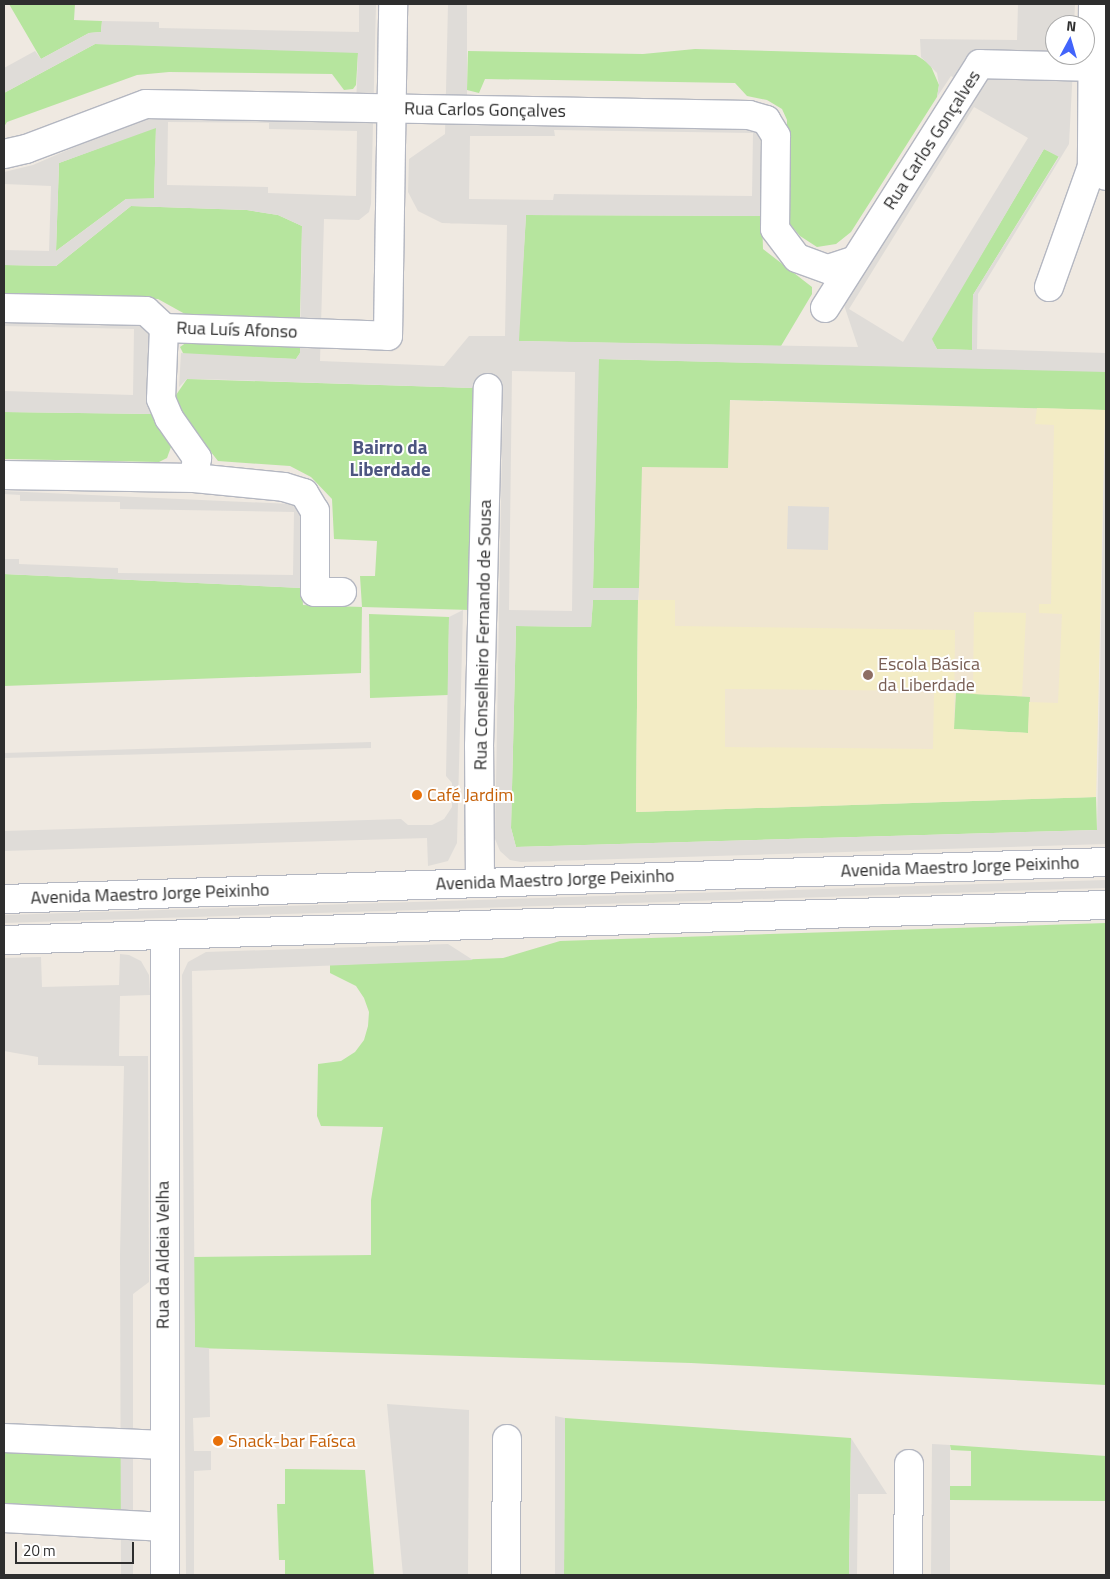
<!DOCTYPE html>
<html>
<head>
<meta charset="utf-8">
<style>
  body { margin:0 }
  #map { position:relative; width:1110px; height:1579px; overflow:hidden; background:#efe9e1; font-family:"Titillium Web",sans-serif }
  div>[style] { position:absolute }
  .education>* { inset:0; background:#f0e6d1 }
  .green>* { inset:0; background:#b6e59e }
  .sand>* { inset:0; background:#f3ecc5 }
  .plaza>* { inset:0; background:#dfdcd8 }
  .roads { filter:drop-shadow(1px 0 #b4b7c1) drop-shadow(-1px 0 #b4b7c1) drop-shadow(0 1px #b4b7c1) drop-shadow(0 -1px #b4b7c1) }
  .street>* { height:28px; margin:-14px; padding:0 14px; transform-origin:14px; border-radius:14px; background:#fff }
  .dots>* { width:14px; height:14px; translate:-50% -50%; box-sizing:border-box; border:2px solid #fff; border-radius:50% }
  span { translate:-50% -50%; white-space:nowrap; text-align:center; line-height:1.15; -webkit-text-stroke:4px #fff; paint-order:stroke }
  .street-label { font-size:18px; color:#2e2e2e }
  .education-label { font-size:18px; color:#785e54 }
  .left { translate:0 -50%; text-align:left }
  .food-label { font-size:18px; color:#c56008 }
  .neighbourhood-label { font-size:19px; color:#4d5680; font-weight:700 }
  .frame { position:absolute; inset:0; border:5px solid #2e2e2e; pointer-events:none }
  .north { position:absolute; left:1045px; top:15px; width:50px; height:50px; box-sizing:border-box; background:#fff; border:1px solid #ababab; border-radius:50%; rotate:6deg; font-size:14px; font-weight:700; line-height:20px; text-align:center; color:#2e2e2e }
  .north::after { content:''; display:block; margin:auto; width:18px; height:22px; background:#4264fb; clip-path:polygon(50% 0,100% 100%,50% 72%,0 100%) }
  .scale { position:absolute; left:15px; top:1542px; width:119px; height:22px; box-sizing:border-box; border:2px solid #2e2e2e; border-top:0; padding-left:6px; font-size:15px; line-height:18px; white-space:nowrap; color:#2e2e2e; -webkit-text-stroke:4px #fff; paint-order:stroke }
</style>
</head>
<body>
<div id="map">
  <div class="education">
    <div style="clip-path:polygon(641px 398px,1105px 410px,1096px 797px,636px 812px)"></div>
  </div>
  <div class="green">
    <div style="clip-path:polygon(9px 4px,75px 4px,74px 20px,102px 21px,101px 32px,89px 33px,41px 59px)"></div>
    <div style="clip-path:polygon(95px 44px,352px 50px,358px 53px,356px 85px,353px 89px,344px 90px,332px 74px,169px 72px,137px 75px,7px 122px,4px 127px,4px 93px)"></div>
    <div style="clip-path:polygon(695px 49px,916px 55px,930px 64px,939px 85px,937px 97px,851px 232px,836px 244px,817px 247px,800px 236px,790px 224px,787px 212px,787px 120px,782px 109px,767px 100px,747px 96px,735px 83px,485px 79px,479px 93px,467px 90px,468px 51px,643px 54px)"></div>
    <div style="clip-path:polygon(156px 127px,154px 199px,126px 199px,56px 251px,59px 163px)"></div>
    <div style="clip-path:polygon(1044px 149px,1059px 156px,973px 295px,972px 350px,937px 349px,931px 339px)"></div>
    <div style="clip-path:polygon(131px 206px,247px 210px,278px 215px,302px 226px,300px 318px,185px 314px,158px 299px,4px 293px,4px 265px,56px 266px)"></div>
    <div style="clip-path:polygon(526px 215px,762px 216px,763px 249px,812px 287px,812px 294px,781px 346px,518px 341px)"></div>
    <div style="clip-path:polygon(187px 342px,300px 346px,300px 353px,296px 359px,184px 355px,180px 347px)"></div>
    <div style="clip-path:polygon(598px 359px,1106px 371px,1105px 410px,730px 400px,728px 468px,642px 467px,639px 588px,593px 588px)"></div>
    <div style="clip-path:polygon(187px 379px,474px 388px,471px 610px,362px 607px,361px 673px,4px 686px,4px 574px,302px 588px,303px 605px,362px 607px,360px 576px,375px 576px,377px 541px,334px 539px,332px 499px,311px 477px,290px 466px,218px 461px,182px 415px,176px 395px)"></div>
    <div style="clip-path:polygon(4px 412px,153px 414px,171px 447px,167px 458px,159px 462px,4px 459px)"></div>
    <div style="clip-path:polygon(593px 600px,638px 600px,636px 812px,1096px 797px,1097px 830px,516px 847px,511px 828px,516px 626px,591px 627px)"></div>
    <div style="clip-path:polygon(369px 614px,449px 617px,448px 695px,370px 698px)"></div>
    <div style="clip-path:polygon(956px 693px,1030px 697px,1028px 733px,954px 729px)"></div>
    <div style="clip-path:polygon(1106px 923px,1106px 1385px,691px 1363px,195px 1348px,193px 1257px,371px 1255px,371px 1200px,383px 1127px,321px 1126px,317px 1116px,318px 1064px,341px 1061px,355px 1052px,364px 1040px,368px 1026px,369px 1012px,364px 998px,356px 986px,330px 973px,330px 965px,503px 958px,560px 941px)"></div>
    <div style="clip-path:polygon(565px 1418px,851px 1438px,849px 1575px,564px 1575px)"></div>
    <div style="clip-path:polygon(4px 1428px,123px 1433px,121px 1529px,4px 1523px)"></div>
    <div style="clip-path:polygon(950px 1445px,1106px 1456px,1106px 1501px,950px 1500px,950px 1486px,971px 1486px,971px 1451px,951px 1450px)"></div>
    <div style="clip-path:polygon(285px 1469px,365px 1470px,374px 1575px,285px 1575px,285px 1560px,279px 1560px,277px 1504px,285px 1504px)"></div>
  </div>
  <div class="sand">
    <div style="clip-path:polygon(evenodd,1037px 408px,1105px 410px,1096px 797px,636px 812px,638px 600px,675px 600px,675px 626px,955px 630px,954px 729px,1028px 733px,1029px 702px,1058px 703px,1062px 614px,1039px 613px,1039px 604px,1051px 604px,1054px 425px,1035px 424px,1037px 408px,725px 689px,934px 691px,933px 749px,725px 747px,725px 689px)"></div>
    <div style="clip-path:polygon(974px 612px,1026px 613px,1022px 696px,973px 694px)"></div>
  </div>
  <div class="plaza">
    <div style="clip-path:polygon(evenodd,359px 4px,376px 4px,371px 204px,369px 212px,359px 220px,324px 219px,320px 361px,444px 366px,469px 336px,505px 336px,507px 225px,442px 223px,418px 211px,408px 192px,409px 159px,445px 134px,448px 4px,467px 4px,467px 111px,752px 125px,763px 132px,762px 216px,526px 215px,519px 341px,858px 347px,844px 305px,976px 90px,951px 76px,937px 97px,939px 85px,937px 73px,921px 57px,920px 39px,1017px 40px,1018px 4px,1075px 4px,1074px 25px,1055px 25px,1055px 55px,1073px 67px,1069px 144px,978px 294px,977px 349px,1106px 353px,1106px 844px,521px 862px,510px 860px,500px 851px,495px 839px,503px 389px,200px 379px,187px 379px,179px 387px,181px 353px,296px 359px,300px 353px,302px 226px,278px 215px,247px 210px,131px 206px,56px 266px,4px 265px,4px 250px,49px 251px,51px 186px,4px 184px,4px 172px,33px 165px,151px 114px,356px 107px,358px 53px,95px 44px,4px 93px,4px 68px,35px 51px,41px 59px,89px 33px,101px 32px,102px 21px,159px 22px,159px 28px,359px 32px,359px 4px,974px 107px,1028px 138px,903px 342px,849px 309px,974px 107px,359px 4px,168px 122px,269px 123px,269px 129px,357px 131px,356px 196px,268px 193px,268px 187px,167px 185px,168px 122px,359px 4px,156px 128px,154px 198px,126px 199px,56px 251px,59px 163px,156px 128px,359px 4px,554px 130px,753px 133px,752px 196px,554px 194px,553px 200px,469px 199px,470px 136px,555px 136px,554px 130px,359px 4px,1044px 149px,1059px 157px,973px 295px,972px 350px,937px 349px,932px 339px,1044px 149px,359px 4px,599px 359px,1106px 372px,1097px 830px,516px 847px,511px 828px,516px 626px,591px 627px,593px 600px,638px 600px,639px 588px,593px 588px,599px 359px,359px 4px,512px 371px,575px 372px,572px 611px,509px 610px,512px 371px)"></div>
    <div style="clip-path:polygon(4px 319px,143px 322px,151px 326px,153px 414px,4px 412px,4px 391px,133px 395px,134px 329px,4px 326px)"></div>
    <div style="clip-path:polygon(4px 491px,292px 504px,300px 510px,303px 520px,302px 588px,4px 574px,4px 559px,19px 559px,19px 564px,118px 568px,118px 573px,293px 575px,294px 512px,120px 509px,120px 502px,20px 501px,20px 495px,4px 494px)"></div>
    <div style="clip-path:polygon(788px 506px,829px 507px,828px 550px,787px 549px)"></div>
    <div style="clip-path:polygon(463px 610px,457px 843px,448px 861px,428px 866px,427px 838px,4px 851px,4px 831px,401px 819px,408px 825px,432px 825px,444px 819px,452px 807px,452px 783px,446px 776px,449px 617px)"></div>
    <div style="clip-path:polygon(371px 742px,371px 748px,4px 758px,4px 753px)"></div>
    <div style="clip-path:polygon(1106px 880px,1106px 888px,4px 923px,4px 915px)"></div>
    <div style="clip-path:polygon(448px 944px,473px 960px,192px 971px,195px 1347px,209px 1348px,210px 1417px,193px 1418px,194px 1451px,211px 1451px,211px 1470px,194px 1471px,194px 1575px,186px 1575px,182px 975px,188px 962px,206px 952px)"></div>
    <div style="clip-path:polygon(120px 954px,129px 955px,141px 961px,149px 975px,150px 995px,120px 996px,119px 1056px,148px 1056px,149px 1282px,133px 1294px,133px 1575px,121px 1575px,120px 1254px,124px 1066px,38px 1065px,38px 1057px,4px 1051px,5px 958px,41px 957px,42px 987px,119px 985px)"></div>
    <div style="clip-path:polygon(387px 1404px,469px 1410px,468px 1575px,403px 1575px)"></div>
    <div style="clip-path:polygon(555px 1416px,565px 1418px,564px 1575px,555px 1575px)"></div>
    <div style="clip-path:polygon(851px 1438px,887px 1494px,858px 1494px,857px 1575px,849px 1575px)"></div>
    <div style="clip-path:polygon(932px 1444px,950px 1445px,950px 1575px,931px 1575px)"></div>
  </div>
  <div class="roads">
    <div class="street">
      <div style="left:1093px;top:4px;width:162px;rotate:90.4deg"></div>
      <div style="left:1092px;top:166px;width:17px;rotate:36deg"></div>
      <div style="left:4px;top:154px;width:23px;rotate:-13deg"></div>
      <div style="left:26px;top:149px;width:128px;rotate:-20.6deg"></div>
      <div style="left:146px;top:104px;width:603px;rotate:1.05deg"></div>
      <div style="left:749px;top:115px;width:18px;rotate:16deg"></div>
      <div style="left:766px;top:120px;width:19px;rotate:58deg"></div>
      <div style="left:776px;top:136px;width:93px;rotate:90.6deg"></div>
      <div style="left:775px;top:229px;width:36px;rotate:53deg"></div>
      <div style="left:797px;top:258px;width:33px;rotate:20deg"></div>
      <div style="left:828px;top:269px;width:28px;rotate:-18deg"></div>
      <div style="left:1049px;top:287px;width:128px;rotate:-70.4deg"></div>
      <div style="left:4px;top:308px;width:142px;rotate:1.2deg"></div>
      <div style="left:146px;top:311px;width:25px;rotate:43deg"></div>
      <div style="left:164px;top:328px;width:224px;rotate:2deg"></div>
      <div style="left:388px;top:336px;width:332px;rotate:-89.1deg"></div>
      <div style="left:825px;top:308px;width:289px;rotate:-57.6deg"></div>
      <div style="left:980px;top:64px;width:113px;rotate:1.5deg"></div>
      <div style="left:164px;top:328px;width:71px;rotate:92.4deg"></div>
      <div style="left:161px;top:399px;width:21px;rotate:67deg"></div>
      <div style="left:169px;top:418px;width:49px;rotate:55deg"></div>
      <div style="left:197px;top:458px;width:20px;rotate:99deg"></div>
      <div style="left:4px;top:475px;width:190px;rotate:0.9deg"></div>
      <div style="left:194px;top:478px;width:90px;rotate:5.7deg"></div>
      <div style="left:284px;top:487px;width:21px;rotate:17deg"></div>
      <div style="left:304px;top:493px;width:21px;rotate:59deg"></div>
      <div style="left:315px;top:511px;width:81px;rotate:90deg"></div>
      <div style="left:315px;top:592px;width:27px"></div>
      <div style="left:480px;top:882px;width:136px;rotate:-90.4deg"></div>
      <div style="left:479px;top:746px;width:358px;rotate:-88.6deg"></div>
      <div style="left:4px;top:899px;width:1103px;rotate:-1.92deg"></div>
      <div style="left:165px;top:935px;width:640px;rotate:90deg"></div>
      <div style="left:4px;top:940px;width:1103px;rotate:-1.82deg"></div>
      <div style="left:4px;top:1438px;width:160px;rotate:2.5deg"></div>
      <div style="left:4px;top:1518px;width:161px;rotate:3.2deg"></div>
      <div style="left:506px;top:1575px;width:136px;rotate:-89.6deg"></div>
      <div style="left:908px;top:1575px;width:111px;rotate:-89.5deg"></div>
    </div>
  </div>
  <div class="dots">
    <div style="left:868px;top:675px;background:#8d6e63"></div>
    <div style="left:417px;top:795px;background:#e8710a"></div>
    <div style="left:218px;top:1441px;background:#e8710a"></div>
  </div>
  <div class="street-label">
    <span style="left:485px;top:110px;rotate:1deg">Rua Carlos Gonçalves</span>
    <span style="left:932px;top:140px;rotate:-57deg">Rua Carlos Gonçalves</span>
    <span style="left:237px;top:330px;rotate:2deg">Rua Luís Afonso</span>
    <span style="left:483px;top:635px;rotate:-89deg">Rua Conselheiro Fernando de Sousa</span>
    <span style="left:960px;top:867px;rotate:-2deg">Avenida Maestro Jorge Peixinho</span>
    <span style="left:555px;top:880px;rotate:-2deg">Avenida Maestro Jorge Peixinho</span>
    <span style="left:150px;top:894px;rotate:-2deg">Avenida Maestro Jorge Peixinho</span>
    <span style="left:163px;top:1255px;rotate:-90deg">Rua da Aldeia Velha</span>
  </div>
  <div class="education-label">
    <span class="left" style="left:878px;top:675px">Escola Básica<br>da Liberdade</span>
  </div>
  <div class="food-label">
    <span class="left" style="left:427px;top:795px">Café Jardim</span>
    <span class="left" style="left:228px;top:1441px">Snack-bar Faísca</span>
  </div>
  <div class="neighbourhood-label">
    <span style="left:390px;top:458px">Bairro da<br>Liberdade</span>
  </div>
  <div class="frame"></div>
  <div class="north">N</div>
  <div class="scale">20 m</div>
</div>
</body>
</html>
